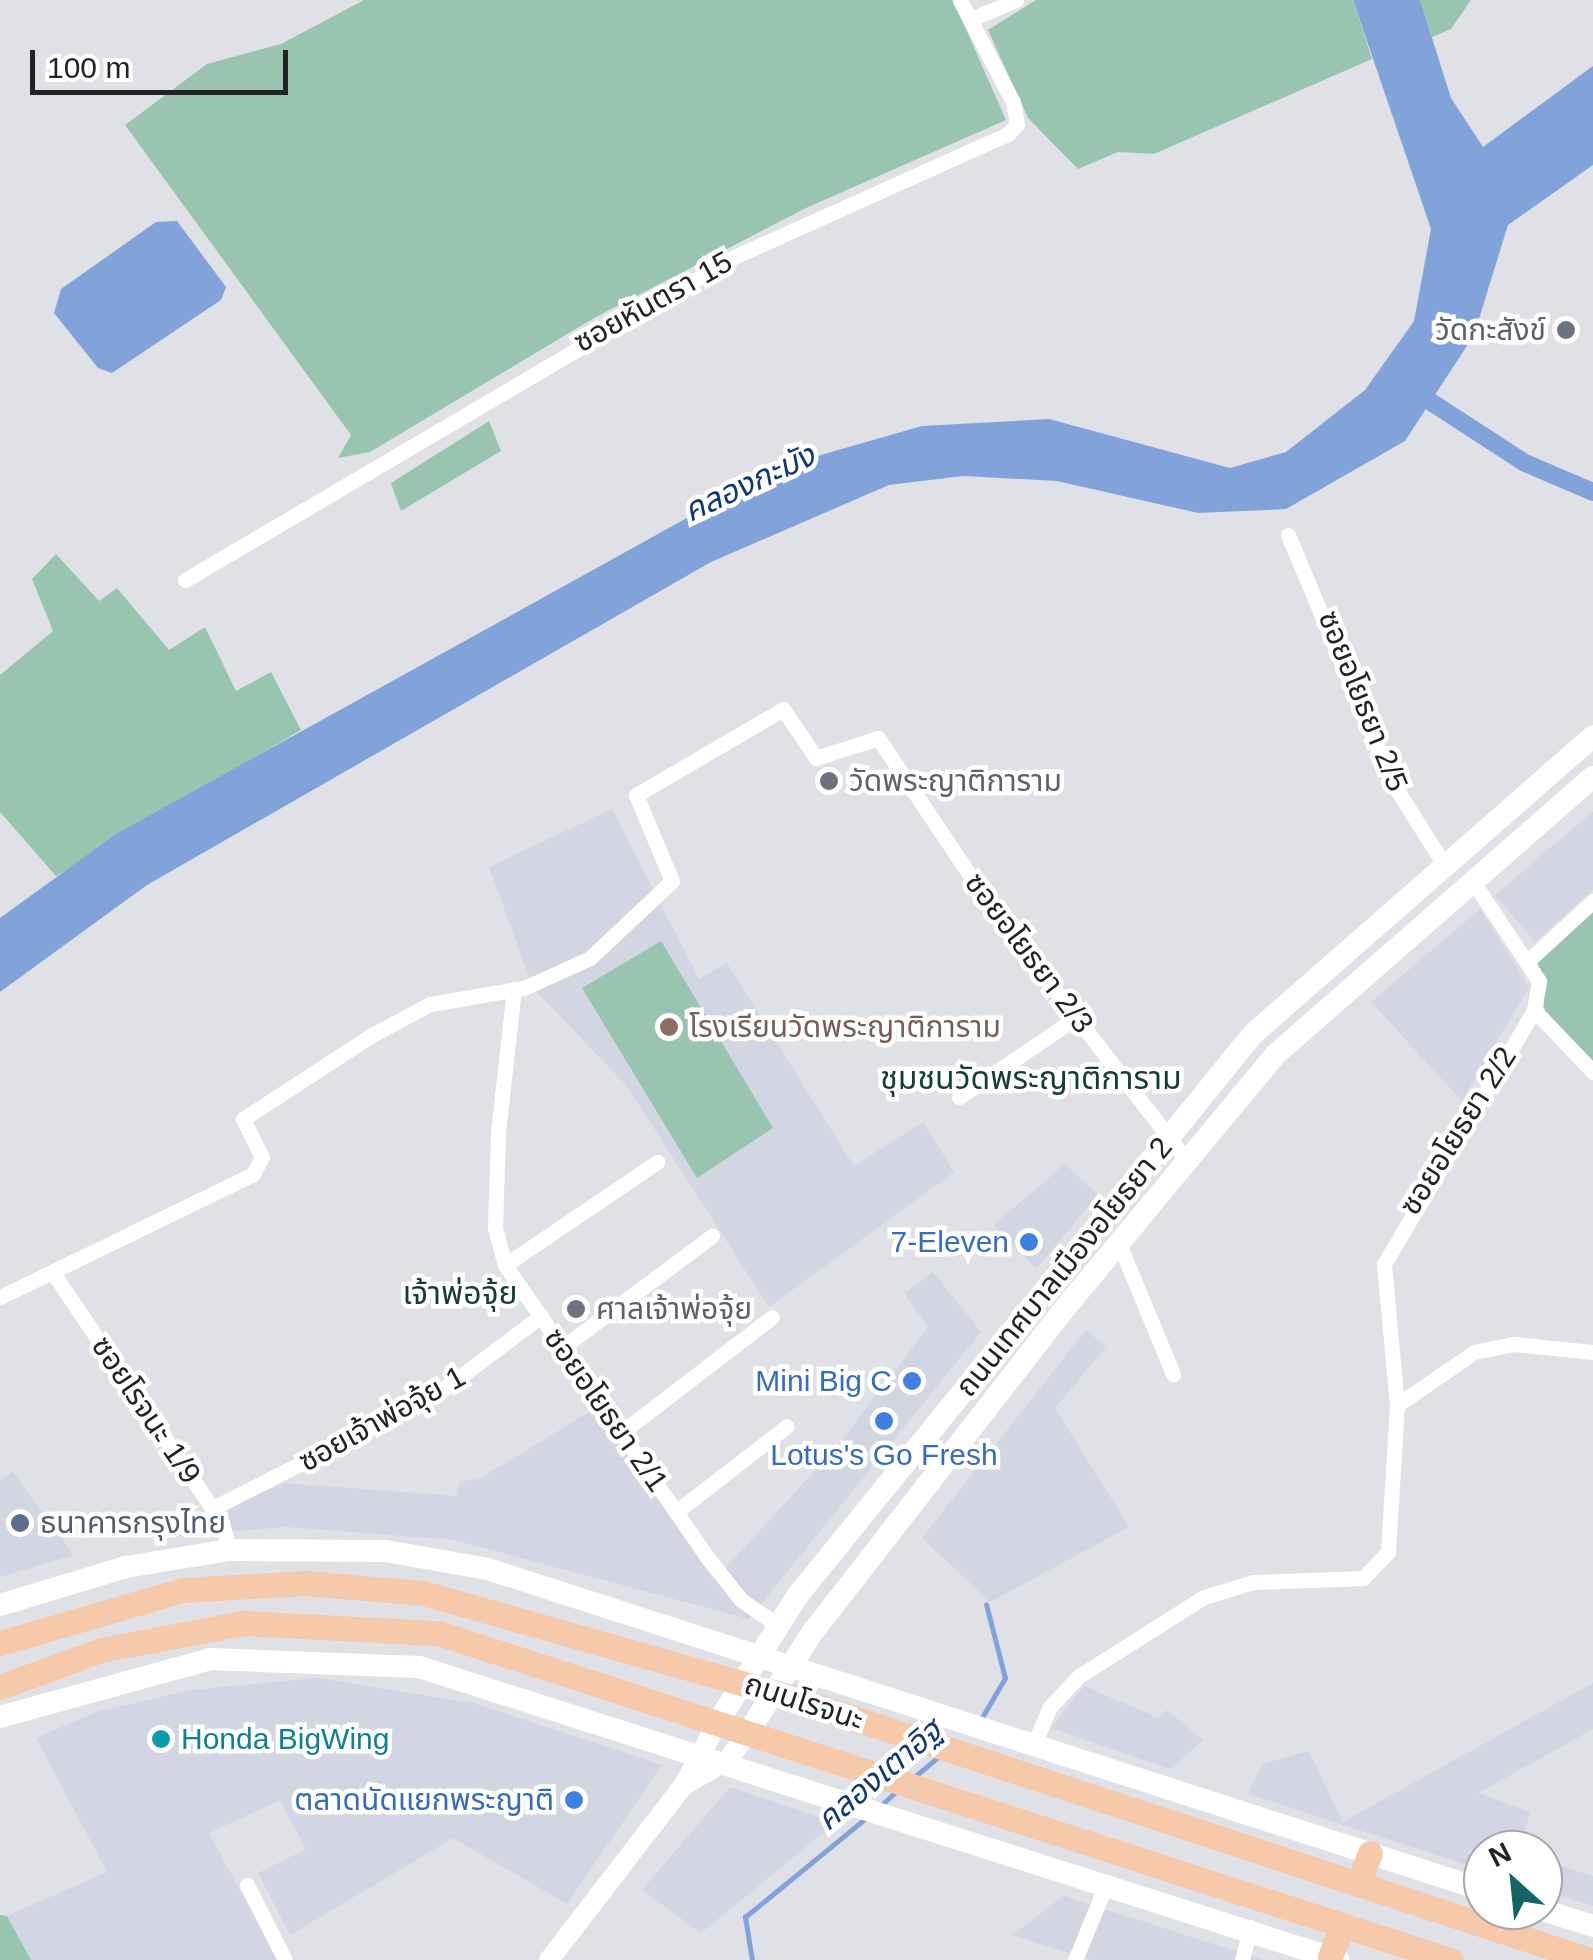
<!DOCTYPE html>
<html>
<head>
<meta charset="utf-8">
<style>
  body { margin:0 }
  #map { position:relative; width:1593px; height:1960px; overflow:hidden; background:#e0e1e7; font-family:Arial,"Noto Sans Thai",sans-serif }
  div>[style] { position:absolute }
  .built>* { inset:0; background:#d2d5e2 }
  .green>* { inset:0; background:#99c5b0 }
  .water>* { inset:0; background:#82a3d9 }
  .stream>* { height:5px; margin:-2.5px; padding:0 2.5px; transform-origin:2.5px; border-radius:2.5px; background:#82a3d9 }
  .canal>* { height:18px; margin:-9px; padding:0 9px; transform-origin:9px; border-radius:9px; background:#82a3d9 }
  .minor>* { height:15px; margin:-7.5px; padding:0 7.5px; transform-origin:7.5px; border-radius:7.5px; background:#fff }
  .tertiary>* { height:20px; margin:-10px; padding:0 10px; transform-origin:10px; border-radius:10px; background:#fff }
  .secondary>* { height:22px; margin:-11px; padding:0 11px; transform-origin:11px; border-radius:11px; background:#fff }
  .primary>* { height:25px; margin:-12.5px; padding:0 12.5px; transform-origin:12.5px; border-radius:12.5px; background:#f5c9a9 }
  .dots>* { width:28px; height:28px; translate:-50% -50%; box-sizing:border-box; border:5px solid #fff; border-radius:50% }
  span { translate:-50% -50%; white-space:nowrap; text-align:center; line-height:1.15; -webkit-text-stroke:9px #fff; paint-order:stroke }
  .street-label { font-size:30px; color:#232325 }
  .worship-label { font-size:30px; color:#5b616d }
  .right { translate:-100% -50%; text-align:right }
  .left { translate:0 -50%; text-align:left }
  .education-label { font-size:30px; color:#785e54 }
  .shop-label { font-size:30px; color:#366cbe }
  .service-label { font-size:30px; color:#4e5e75 }
  .culture-label { font-size:30px; color:#0d838f }
  .water-label { font-size:32px; color:#123777; font-style:italic }
  .neighbourhood-label { font-size:32px; color:#173a3a }
  .north { position:absolute; left:1463px; top:1830px; width:100px; height:100px; box-sizing:border-box; background:#fff; border:2px solid #a7a7a8; border-radius:50%; rotate:333deg; font-size:28px; font-weight:700; line-height:40px; text-align:center; color:#232325 }
  .north::after { content:''; display:block; margin:auto; width:35px; height:45px; background:#156464; clip-path:polygon(50% 0,100% 100%,50% 72%,0 100%) }
  .scale { position:absolute; left:30px; top:50px; width:258px; height:45px; box-sizing:border-box; border:5px solid #232325; border-top:0; padding-left:12px; font-size:30px; line-height:35px; white-space:nowrap; color:#232325; -webkit-text-stroke:8px #fff; paint-order:stroke }
</style>
</head>
<body>
<div id="map">
  <div class="built">
    <div style="clip-path:polygon(612px 809px,699px 979px,727px 963px,854px 1166px,923px 1122px,954px 1172px,769px 1307px,626px 1085px,533px 988px,489px 867px)"></div>
    <div style="clip-path:polygon(1593px 811px,1593px 890px,1535px 942px,1495px 895px)"></div>
    <div style="clip-path:polygon(1480px 909px,1529px 987px,1462px 1101px,1371px 1002px)"></div>
    <div style="clip-path:polygon(1065px 1164px,1098px 1195px,1036px 1269px,994px 1225px)"></div>
    <div style="clip-path:polygon(933px 1272px,981px 1332px,749px 1619px,454px 1540px,287px 1527px,226px 1532px,221px 1510px,285px 1483px,457px 1496px,460px 1481px,479px 1479px,596px 1408px,714px 1581px,840px 1443px,928px 1327px,904px 1293px)"></div>
    <div style="clip-path:polygon(1086px 1330px,1106px 1347px,1055px 1408px,1129px 1527px,990px 1602px,922px 1538px)"></div>
    <div style="clip-path:polygon(13px 1472px,74px 1555px,0 1577px,0 1480px)"></div>
    <div style="clip-path:polygon(318px 1678px,474px 1703px,662px 1765px,567px 1904px,453px 1838px,290px 1935px,258px 1873px,306px 1849px,280px 1800px,209px 1833px,278px 1960px,31px 1960px,7px 1916px,107px 1872px,36px 1738px,96px 1712px,191px 1690px)"></div>
    <div style="clip-path:polygon(1593px 1683px,1593px 1729px,1478px 1793px,1530px 1812px,1519px 1850px,1483px 1850px,1483px 1870px,1248px 1794px,1262px 1764px,1309px 1751px,1343px 1822px)"></div>
    <div style="clip-path:polygon(1084px 1686px,1158px 1718px,1167px 1710px,1203px 1740px,1171px 1769px,1051px 1728px)"></div>
    <div style="clip-path:polygon(730px 1787px,835px 1823px,701px 1933px,642px 1890px)"></div>
    <div style="clip-path:polygon(1543px 1860px,1593px 1876px,1593px 1906px,1543px 1890px)"></div>
    <div style="clip-path:polygon(1063px 1896px,1264px 1960px,1091px 1960px,1013px 1935px)"></div>
  </div>
  <div class="green">
    <div style="clip-path:polygon(364px 0,953px 0,1006px 120px,806px 208px,594px 318px,370px 452px,338px 458px,351px 435px,125px 125px,207px 64px,281px 44px)"></div>
    <div style="clip-path:polygon(1036px 0,1353px 0,1372px 59px,1154px 154px,1118px 152px,1078px 169px,1028px 118px,988px 30px)"></div>
    <div style="clip-path:polygon(1420px 0,1471px 0,1451px 29px,1432px 37px)"></div>
    <div style="clip-path:polygon(489px 421px,501px 451px,401px 511px,391px 483px)"></div>
    <div style="clip-path:polygon(56px 554px,99px 601px,117px 588px,169px 650px,205px 627px,236px 691px,271px 672px,301px 730px,56px 876px,0 812px,0 675px,53px 631px,32px 579px)"></div>
    <div style="clip-path:polygon(1593px 908px,1593px 1061px,1545px 1012px,1537px 958px)"></div>
    <div style="clip-path:polygon(661px 941px,773px 1128px,697px 1178px,582px 988px)"></div>
    <div style="clip-path:polygon(0 1915px,7px 1916px,31px 1960px,0 1960px)"></div>
  </div>
  <div class="water">
    <div style="clip-path:polygon(1353px 0,1420px 0,1451px 98px,1483px 147px,1593px 66px,1593px 165px,1508px 225px,1474px 335px,1405px 441px,1286px 509px,1198px 513px,1057px 481px,963px 476px,889px 485px,711px 562px,147px 885px,0 992px,0 918px,116px 834px,779px 467px,922px 426px,1049px 419px,1230px 468px,1286px 452px,1365px 390px,1414px 321px,1431px 229px)"></div>
    <div style="clip-path:polygon(177px 221px,226px 287px,221px 300px,112px 373px,98px 368px,54px 313px,61px 289px,156px 222px)"></div>
  </div>
  <div class="stream">
    <div style="left:981px;top:1719px;width:48px;rotate:-59.7deg"></div>
    <div style="left:1005px;top:1678px;width:76px;rotate:-104.4deg"></div>
    <div style="left:913px;top:1778px;width:34px;rotate:-40deg"></div>
    <div style="left:879px;top:1807px;width:24px;rotate:-42deg"></div>
    <div style="left:752px;top:1960px;width:44px;rotate:-99.2deg"></div>
    <div style="left:745px;top:1917px;width:158px;rotate:-39.3deg"></div>
  </div>
  <div class="canal">
    <div style="left:1411px;top:389px;width:136px;rotate:33deg"></div>
    <div style="left:1525px;top:463px;width:74px;rotate:23.1deg"></div>
  </div>
  <div class="minor">
    <div style="left:971px;top:19px;width:49px;rotate:-22.9deg"></div>
    <div style="left:1288px;top:535px;width:268px;rotate:67.2deg"></div>
    <div style="left:1392px;top:782px;width:96px;rotate:57.8deg"></div>
    <div style="left:185px;top:580px;width:637px;rotate:-30.47deg"></div>
    <div style="left:734px;top:257px;width:300px;rotate:-24.2deg"></div>
    <div style="left:1008px;top:134px;width:13px;rotate:-48deg"></div>
    <div style="left:1017px;top:124px;width:22px;rotate:-100deg"></div>
    <div style="left:1013px;top:102px;width:115px;rotate:-117.5deg"></div>
    <div style="left:1530px;top:959px;width:86px;rotate:-42.6deg"></div>
    <div style="left:514px;top:989px;width:144px;rotate:96.4deg"></div>
    <div style="left:498px;top:1132px;width:96px;rotate:91.8deg"></div>
    <div style="left:495px;top:1228px;width:38px;rotate:75deg"></div>
    <div style="left:505px;top:1265px;width:356px;rotate:55.3deg"></div>
    <div style="left:708px;top:1558px;width:53px;rotate:51.8deg"></div>
    <div style="left:741px;top:1600px;width:42px;rotate:34.4deg"></div>
    <div style="left:1534px;top:1010px;width:86px;rotate:46.4deg"></div>
    <div style="left:959px;top:1097px;width:143px;rotate:-34.1deg"></div>
    <div style="left:1120px;top:1246px;width:139px;rotate:67.5deg"></div>
    <div style="left:505px;top:1265px;width:184px;rotate:-34.1deg"></div>
    <div style="left:53px;top:1273px;width:302px;rotate:55.9deg"></div>
    <div style="left:222px;top:1523px;width:28px;rotate:75deg"></div>
    <div style="left:0;top:1297px;width:281px;rotate:-25.9deg"></div>
    <div style="left:253px;top:1174px;width:19px;rotate:-62deg"></div>
    <div style="left:262px;top:1157px;width:42px;rotate:-116.6deg"></div>
    <div style="left:243px;top:1119px;width:154px;rotate:-33.1deg"></div>
    <div style="left:372px;top:1035px;width:66px;rotate:-28.1deg"></div>
    <div style="left:430px;top:1004px;width:95px;rotate:-9.7deg"></div>
    <div style="left:524px;top:988px;width:72px;rotate:-24.4deg"></div>
    <div style="left:590px;top:958px;width:112px;rotate:-43.2deg"></div>
    <div style="left:672px;top:881px;width:93px;rotate:-112.7deg"></div>
    <div style="left:636px;top:795px;width:170px;rotate:-30.3deg"></div>
    <div style="left:783px;top:709px;width:59px;rotate:56deg"></div>
    <div style="left:816px;top:758px;width:65px;rotate:-17.9deg"></div>
    <div style="left:878px;top:738px;width:208px;rotate:56.2deg"></div>
    <div style="left:994px;top:911px;width:317px;rotate:52.3deg"></div>
    <div style="left:563px;top:1347px;width:186px;rotate:-36.7deg"></div>
    <div style="left:1397px;top:1405px;width:93px;rotate:-34.5deg"></div>
    <div style="left:1474px;top:1352px;width:41px;rotate:-11.3deg"></div>
    <div style="left:1514px;top:1344px;width:79px;rotate:5.8deg"></div>
    <div style="left:622px;top:1432px;width:189px;rotate:-37.5deg"></div>
    <div style="left:213px;top:1508px;width:248px;rotate:-26.9deg"></div>
    <div style="left:434px;top:1396px;width:134px;rotate:-36.8deg"></div>
    <div style="left:676px;top:1512px;width:140px;rotate:-37.8deg"></div>
    <div style="left:1034px;top:1744px;width:39px;rotate:-67deg"></div>
    <div style="left:1049px;top:1708px;width:44px;rotate:-46.8deg"></div>
    <div style="left:1079px;top:1676px;width:148px;rotate:-32.3deg"></div>
    <div style="left:1204px;top:1597px;width:51px;rotate:-17deg"></div>
    <div style="left:1253px;top:1582px;width:110px;rotate:-2.1deg"></div>
    <div style="left:1363px;top:1578px;width:36px;rotate:-46deg"></div>
    <div style="left:1388px;top:1552px;width:147px;rotate:-86.5deg"></div>
    <div style="left:1397px;top:1405px;width:142px;rotate:-95.3deg"></div>
    <div style="left:1384px;top:1264px;width:295px;rotate:-59.4deg"></div>
    <div style="left:1534px;top:1010px;width:29px;rotate:-80deg"></div>
    <div style="left:1539px;top:981px;width:121px;rotate:-123.6deg"></div>
    <div style="left:247px;top:1885px;width:84px;rotate:63.1deg"></div>
    <div style="left:1075px;top:1960px;width:84px;rotate:-67.7deg"></div>
    <div style="left:1242px;top:1960px;width:34px;rotate:-76deg"></div>
  </div>
  <div class="tertiary">
    <div style="left:684px;top:1785px;width:51px;rotate:-29.6deg"></div>
    <div style="left:728px;top:1760px;width:36px;rotate:-54deg"></div>
    <div style="left:549px;top:1960px;width:221px;rotate:-52.4deg"></div>
    <div style="left:684px;top:1785px;width:72px;rotate:-61.6deg"></div>
  </div>
  <div class="secondary">
    <div style="left:0;top:1605px;width:132px;rotate:-16.8deg"></div>
    <div style="left:126px;top:1567px;width:104px;rotate:-9.4deg"></div>
    <div style="left:229px;top:1550px;width:157px;rotate:0.4deg"></div>
    <div style="left:386px;top:1551px;width:104px;rotate:10deg"></div>
    <div style="left:488px;top:1569px;width:1045px;rotate:17.88deg"></div>
    <div style="left:0;top:1717px;width:218px;rotate:-15.4deg"></div>
    <div style="left:210px;top:1659px;width:209px;rotate:2.2deg"></div>
    <div style="left:419px;top:1667px;width:965px;rotate:17.68deg"></div>
    <div style="left:718px;top:1722px;width:150px;rotate:-57.8deg"></div>
    <div style="left:798px;top:1595px;width:722px;rotate:-50.96deg"></div>
    <div style="left:1253px;top:1034px;width:452px;rotate:-41.2deg"></div>
    <div style="left:749px;top:1731px;width:117px;rotate:-57.3deg"></div>
    <div style="left:812px;top:1633px;width:405px;rotate:-52.1deg"></div>
    <div style="left:1061px;top:1313px;width:335px;rotate:-50.3deg"></div>
    <div style="left:1275px;top:1055px;width:422px;rotate:-41.2deg"></div>
    <div style="left:1543px;top:1910px;width:52px;rotate:17.7deg"></div>
  </div>
  <div class="primary">
    <div style="left:0;top:1643px;width:191px;rotate:-16.2deg"></div>
    <div style="left:183px;top:1590px;width:122px;rotate:-3.3deg"></div>
    <div style="left:305px;top:1583px;width:118px;rotate:4.8deg"></div>
    <div style="left:423px;top:1593px;width:368px;rotate:15.8deg"></div>
    <div style="left:777px;top:1693px;width:856px;rotate:18.18deg"></div>
    <div style="left:0;top:1687px;width:108px;rotate:-20.1deg"></div>
    <div style="left:101px;top:1650px;width:146px;rotate:-10.7deg"></div>
    <div style="left:244px;top:1623px;width:194px;rotate:3deg"></div>
    <div style="left:438px;top:1633px;width:1064px;rotate:17.91deg"></div>
    <div style="left:1358px;top:1884px;width:33px;rotate:-69deg"></div>
    <div style="left:1330px;top:1957px;width:34px;rotate:-69deg"></div>
  </div>
  <div class="dots">
    <div style="left:1566px;top:330px;background:#6b7280"></div>
    <div style="left:829px;top:781px;background:#6b7280"></div>
    <div style="left:669px;top:1027px;background:#8d6e63"></div>
    <div style="left:1029px;top:1242px;background:#3f7fe0"></div>
    <div style="left:576px;top:1309px;background:#6b7280"></div>
    <div style="left:912px;top:1381px;background:#3f7fe0"></div>
    <div style="left:884px;top:1421px;background:#3f7fe0"></div>
    <div style="left:20px;top:1523px;background:#5c6f8a"></div>
    <div style="left:161px;top:1739px;background:#0f9aa8"></div>
    <div style="left:574px;top:1800px;background:#3f7fe0"></div>
  </div>
  <div class="street-label">
    <span style="left:653px;top:302px;rotate:-29deg">ซอยหันตรา 15</span>
    <span style="left:1363px;top:701px;rotate:68deg">ซอยอโยธยา 2/5</span>
    <span style="left:1029px;top:953px;rotate:53deg">ซอยอโยธยา 2/3</span>
    <span style="left:1458px;top:1131px;rotate:-58deg">ซอยอโยธยา 2/2</span>
    <span style="left:1064px;top:1267px;rotate:-51deg">ถนนเทศบาลเมืองอโยธยา 2</span>
    <span style="left:146px;top:1410px;rotate:56deg">ซอยโรจนะ 1/9</span>
    <span style="left:606px;top:1410px;rotate:55deg">ซอยอโยธยา 2/1</span>
    <span style="left:382px;top:1419px;rotate:-29deg">ซอยเจ้าพ่อจุ้ย 1</span>
    <span style="left:804px;top:1702px;rotate:18deg">ถนนโรจนะ</span>
  </div>
  <div class="worship-label">
    <span class="right" style="left:1546px;top:330px">วัดกะสังข์</span>
    <span class="left" style="left:849px;top:781px">วัดพระญาติการาม</span>
    <span class="left" style="left:596px;top:1309px">ศาลเจ้าพ่อจุ้ย</span>
  </div>
  <div class="education-label">
    <span class="left" style="left:689px;top:1027px">โรงเรียนวัดพระญาติการาม</span>
  </div>
  <div class="shop-label">
    <span class="right" style="left:1009px;top:1242px">7-Eleven</span>
    <span class="right" style="left:892px;top:1381px">Mini Big C</span>
    <span style="left:884px;top:1455px">Lotus's Go Fresh</span>
    <span class="right" style="left:554px;top:1800px">ตลาดนัดแยกพระญาติ</span>
  </div>
  <div class="service-label">
    <span class="left" style="left:40px;top:1523px">ธนาคารกรุงไทย</span>
  </div>
  <div class="culture-label">
    <span class="left" style="left:181px;top:1739px">Honda BigWing</span>
  </div>
  <div class="water-label">
    <span style="left:749px;top:483px;rotate:-25deg">คลองกะมัง</span>
    <span style="left:879px;top:1775px;rotate:-40deg">คลองเตาอิฐ</span>
  </div>
  <div class="neighbourhood-label">
    <span style="left:1031px;top:1078px">ชุมชนวัดพระญาติการาม</span>
    <span style="left:460px;top:1293px">เจ้าพ่อจุ้ย</span>
  </div>
  <div class="north">N</div>
  <div class="scale">100 m</div>
</div>
</body>
</html>
